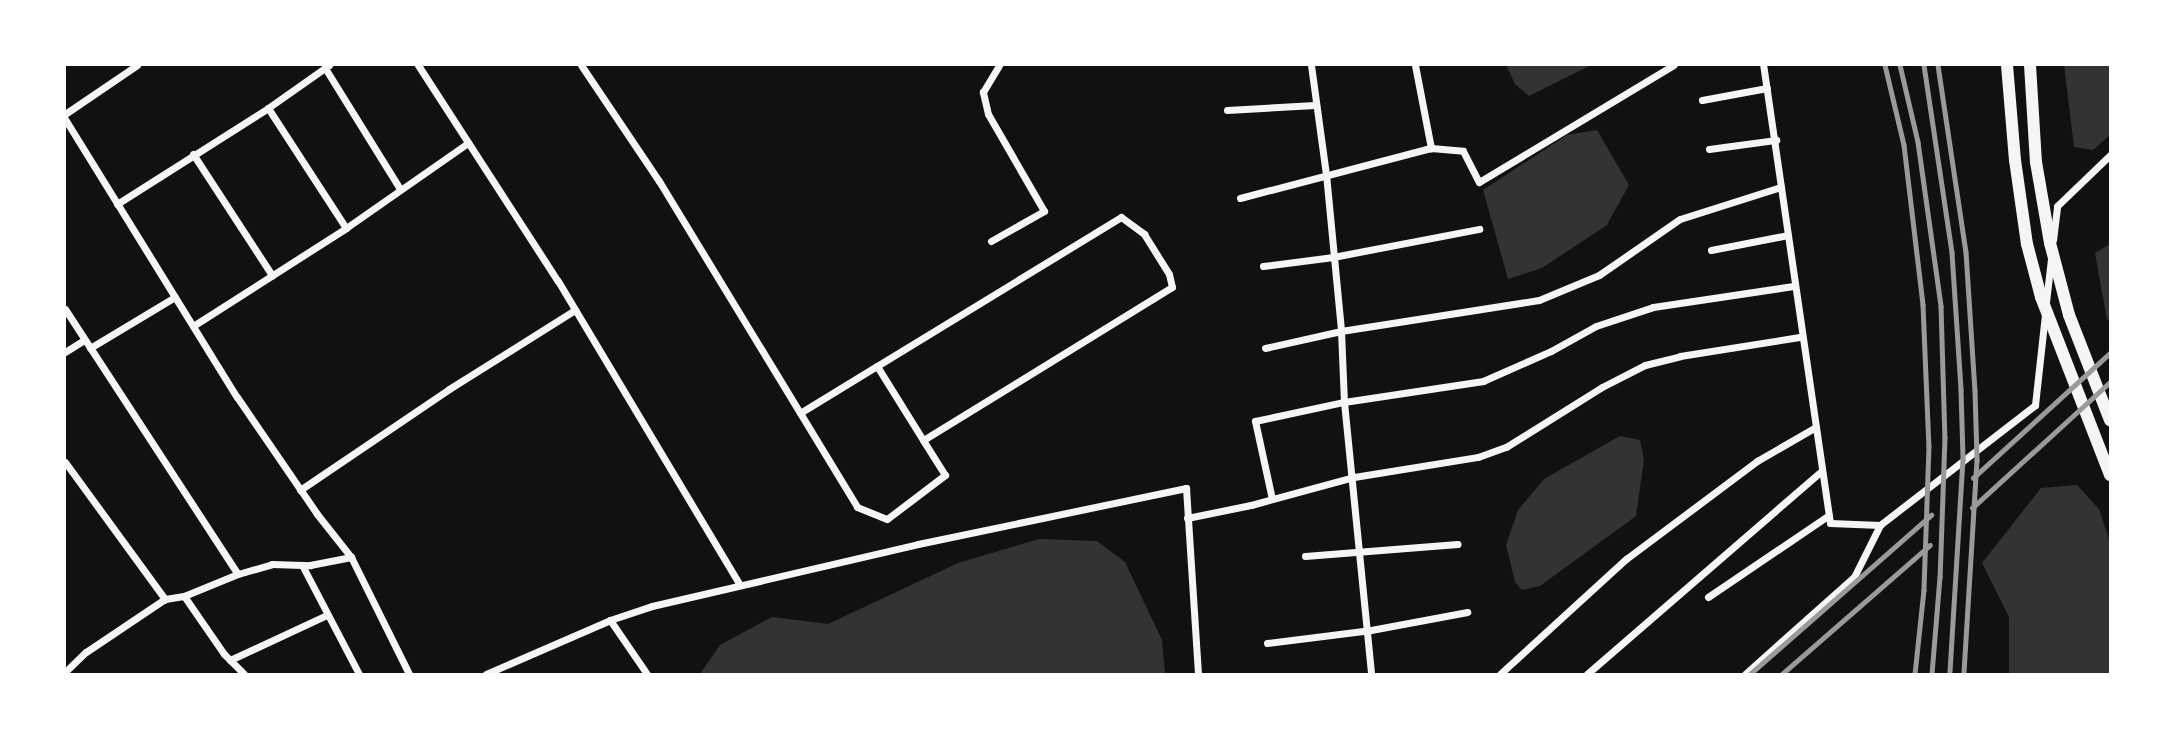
<!DOCTYPE html>
<html>
<head>
<meta charset="utf-8">
<style>
  body { margin:0 }
  #map { position:relative; width:2175px; height:739px; overflow:hidden; background:#111; font-family:"Archivo Narrow",sans-serif }
  div>[style] { position:absolute }
  .water>* { inset:0; background:#333 }
  .minor>* { height:7px; margin:-3.5px; padding:0 3.5px; transform-origin:3.5px; border-radius:3.5px; background:#f5f5f5 }
  .motorway>* { height:12px; margin:-6px; padding:0 6px; transform-origin:6px; border-radius:6px; background:#f5f5f5 }
  .rail>* { height:4.5px; margin:-2.25px; padding:0 2.25px; transform-origin:2.25px; border-radius:2.25px; background:#9a9a9a }
  span { translate:-50% -50%; white-space:nowrap; text-align:center; line-height:1.15; -webkit-text-stroke:7px #fff; paint-order:stroke }
  .frame { position:absolute; inset:0; border:66px solid #fff; pointer-events:none }
</style>
</head>
<body>
<div id="map">
  <div class="water">
    <div style="clip-path:polygon(1506px 65px,1591px 65px,1529px 96px,1515px 84px)"></div>
    <div style="clip-path:polygon(2064px 65px,2110px 65px,2110px 135px,2093px 150px,2074px 147px)"></div>
    <div style="clip-path:polygon(1597px 130px,1629px 185px,1607px 225px,1542px 268px,1508px 279px,1483px 190px,1567px 135px)"></div>
    <div style="clip-path:polygon(2110px 244px,2110px 319px,2107px 320px,2095px 253px)"></div>
    <div style="clip-path:polygon(1620px 436px,1640px 440px,1644px 460px,1636px 516px,1540px 586px,1522px 590px,1515px 582px,1506px 545px,1518px 510px,1544px 479px)"></div>
    <div style="clip-path:polygon(2077px 485px,2099px 509px,2110px 542px,2110px 674px,2009px 674px,2009px 617px,1982px 563px,2041px 488px)"></div>
    <div style="clip-path:polygon(1039px 539px,1097px 541px,1125px 562px,1162px 640px,1165px 674px,700px 674px,720px 645px,772px 617px,828px 624px,958px 563px)"></div>
  </div>
  <div class="minor">
    <div style="left:418px;top:65px;width:257px;rotate:57.1deg"></div>
    <div style="left:558px;top:281px;width:354px;rotate:59.1deg"></div>
    <div style="left:581px;top:65px;width:140px;rotate:56.1deg"></div>
    <div style="left:659px;top:181px;width:381px;rotate:58.7deg"></div>
    <div style="left:857px;top:507px;width:32px;rotate:22deg"></div>
    <div style="left:887px;top:519px;width:73px;rotate:-37.2deg"></div>
    <div style="left:945px;top:475px;width:41px;rotate:-122.2deg"></div>
    <div style="left:923px;top:440px;width:87px;rotate:-121.9deg"></div>
    <div style="left:877px;top:366px;width:286px;rotate:-31.4deg"></div>
    <div style="left:1121px;top:217px;width:29px;rotate:36deg"></div>
    <div style="left:1144px;top:234px;width:47px;rotate:58deg"></div>
    <div style="left:1169px;top:274px;width:13px;rotate:77deg"></div>
    <div style="left:1172px;top:287px;width:292px;rotate:148.4deg"></div>
    <div style="left:1311px;top:65px;width:110px;rotate:82.2deg"></div>
    <div style="left:1326px;top:174px;width:158px;rotate:84.5deg"></div>
    <div style="left:1341px;top:331px;width:71px;rotate:87.6deg"></div>
    <div style="left:1344px;top:402px;width:273px;rotate:84.3deg"></div>
    <div style="left:1415px;top:65px;width:85px;rotate:79.1deg"></div>
    <div style="left:325px;top:68px;width:142px;rotate:58.2deg"></div>
    <div style="left:1702px;top:100px;width:66px;rotate:-10.5deg"></div>
    <div style="left:268px;top:108px;width:143px;rotate:57deg"></div>
    <div style="left:1227px;top:110px;width:88px;rotate:-3.3deg"></div>
    <div style="left:65px;top:114px;width:87px;rotate:-34.2deg"></div>
    <div style="left:65px;top:119px;width:327px;rotate:58.3deg"></div>
    <div style="left:237px;top:397px;width:142px;rotate:55.6deg"></div>
    <div style="left:317px;top:514px;width:55px;rotate:51.7deg"></div>
    <div style="left:351px;top:557px;width:131px;rotate:63.6deg"></div>
    <div style="left:1709px;top:149px;width:68px;rotate:-7.7deg"></div>
    <div style="left:193px;top:154px;width:145px;rotate:56.9deg"></div>
    <div style="left:1240px;top:198px;width:197px;rotate:-14.7deg"></div>
    <div style="left:1431px;top:148px;width:32px;rotate:5deg"></div>
    <div style="left:1463px;top:151px;width:35px;rotate:63deg"></div>
    <div style="left:1479px;top:182px;width:227px;rotate:-31deg"></div>
    <div style="left:117px;top:204px;width:179px;rotate:-32.4deg"></div>
    <div style="left:268px;top:108px;width:75px;rotate:-35.2deg"></div>
    <div style="left:2053px;top:240px;width:34px;rotate:-83deg"></div>
    <div style="left:2057px;top:206px;width:74px;rotate:-43.9deg"></div>
    <div style="left:991px;top:241px;width:61px;rotate:-29.5deg"></div>
    <div style="left:1044px;top:211px;width:112px;rotate:-120deg"></div>
    <div style="left:988px;top:114px;width:23px;rotate:-103deg"></div>
    <div style="left:983px;top:92px;width:31px;rotate:-59deg"></div>
    <div style="left:1711px;top:250px;width:78px;rotate:-11deg"></div>
    <div style="left:1263px;top:266px;width:71px;rotate:-7.3deg"></div>
    <div style="left:1333px;top:257px;width:149px;rotate:-10.9deg"></div>
    <div style="left:2046px;top:302px;width:43px;rotate:-83.4deg"></div>
    <div style="left:65px;top:309px;width:316px;rotate:56.9deg"></div>
    <div style="left:193px;top:326px;width:182px;rotate:-32.6deg"></div>
    <div style="left:346px;top:228px;width:149px;rotate:-34.9deg"></div>
    <div style="left:90px;top:348px;width:99px;rotate:-31deg"></div>
    <div style="left:1265px;top:348px;width:78px;rotate:-12.6deg"></div>
    <div style="left:1341px;top:331px;width:200px;rotate:-8.9deg"></div>
    <div style="left:1539px;top:300px;width:65px;rotate:-22.6deg"></div>
    <div style="left:1599px;top:275px;width:98px;rotate:-34.7deg"></div>
    <div style="left:1680px;top:219px;width:106px;rotate:-17.6deg"></div>
    <div style="left:65px;top:352px;width:22px;rotate:-32deg"></div>
    <div style="left:800px;top:413px;width:90px;rotate:-31.4deg"></div>
    <div style="left:65px;top:462px;width:170px;rotate:53.9deg"></div>
    <div style="left:300px;top:490px;width:180px;rotate:-34.1deg"></div>
    <div style="left:449px;top:389px;width:149px;rotate:-32.1deg"></div>
    <div style="left:1272px;top:499px;width:80px;rotate:-102.3deg"></div>
    <div style="left:1255px;top:421px;width:91px;rotate:-12.1deg"></div>
    <div style="left:1344px;top:402px;width:141px;rotate:-8.6deg"></div>
    <div style="left:1483px;top:381px;width:74px;rotate:-23.8deg"></div>
    <div style="left:1551px;top:351px;width:51px;rotate:-29.1deg"></div>
    <div style="left:1596px;top:326px;width:60px;rotate:-18.4deg"></div>
    <div style="left:1653px;top:307px;width:142px;rotate:-8.5deg"></div>
    <div style="left:1187px;top:518px;width:65px;rotate:-11.5deg"></div>
    <div style="left:1251px;top:505px;width:107px;rotate:-15.2deg"></div>
    <div style="left:1354px;top:477px;width:126px;rotate:-9.2deg"></div>
    <div style="left:1478px;top:457px;width:30px;rotate:-20deg"></div>
    <div style="left:1506px;top:447px;width:113px;rotate:-32deg"></div>
    <div style="left:1602px;top:387px;width:48px;rotate:-27.1deg"></div>
    <div style="left:1645px;top:365px;width:36px;rotate:-14deg"></div>
    <div style="left:1680px;top:356px;width:121px;rotate:-9deg"></div>
    <div style="left:1880px;top:525px;width:196px;rotate:-37.7deg"></div>
    <div style="left:2035px;top:405px;width:92px;rotate:-83.7deg"></div>
    <div style="left:1305px;top:556px;width:153px;rotate:-4.5deg"></div>
    <div style="left:302px;top:565px;width:123px;rotate:62.4deg"></div>
    <div style="left:184px;top:596px;width:70px;rotate:55.4deg"></div>
    <div style="left:224px;top:654px;width:28px;rotate:45deg"></div>
    <div style="left:1708px;top:597px;width:146px;rotate:-34.1deg"></div>
    <div style="left:610px;top:620px;width:65px;rotate:55.6deg"></div>
    <div style="left:1267px;top:643px;width:105px;rotate:-7.1deg"></div>
    <div style="left:1371px;top:630px;width:98px;rotate:-10.6deg"></div>
    <div style="left:230px;top:660px;width:107px;rotate:-24.9deg"></div>
    <div style="left:65px;top:672px;width:29px;rotate:-44deg"></div>
    <div style="left:86px;top:652px;width:95px;rotate:-33.9deg"></div>
    <div style="left:165px;top:599px;width:19px;rotate:-9deg"></div>
    <div style="left:184px;top:596px;width:58px;rotate:-22.2deg"></div>
    <div style="left:238px;top:574px;width:35px;rotate:-16deg"></div>
    <div style="left:272px;top:564px;width:38px;rotate:2deg"></div>
    <div style="left:310px;top:565px;width:42px;rotate:-11deg"></div>
    <div style="left:486px;top:674px;width:135px;rotate:-23.5deg"></div>
    <div style="left:610px;top:620px;width:44px;rotate:-18.4deg"></div>
    <div style="left:652px;top:606px;width:273px;rotate:-13.1deg"></div>
    <div style="left:918px;top:544px;width:274px;rotate:-11.8deg"></div>
    <div style="left:1186px;top:488px;width:186px;rotate:86.3deg"></div>
    <div style="left:1500px;top:674px;width:171px;rotate:-42.4deg"></div>
    <div style="left:1626px;top:559px;width:164px;rotate:-36.8deg"></div>
    <div style="left:1757px;top:461px;width:68px;rotate:-30deg"></div>
    <div style="left:1587px;top:674px;width:310px;rotate:-40.9deg"></div>
    <div style="left:1745px;top:674px;width:146px;rotate:-41.7deg"></div>
    <div style="left:1854px;top:577px;width:58px;rotate:-63.4deg"></div>
    <div style="left:1880px;top:525px;width:50px;rotate:-177.7deg"></div>
    <div style="left:1830px;top:523px;width:463px;rotate:-98.3deg"></div>
  </div>
  <div class="motorway">
    <div style="left:2007px;top:65px;width:95px;rotate:85.2deg"></div>
    <div style="left:2015px;top:160px;width:85px;rotate:81.9deg"></div>
    <div style="left:2027px;top:244px;width:55px;rotate:75.2deg"></div>
    <div style="left:2041px;top:297px;width:191px;rotate:68.8deg"></div>
    <div style="left:2030px;top:65px;width:97px;rotate:86.5deg"></div>
    <div style="left:2036px;top:162px;width:82px;rotate:80.2deg"></div>
    <div style="left:2050px;top:243px;width:74px;rotate:75.2deg"></div>
    <div style="left:2069px;top:315px;width:113px;rotate:68.7deg"></div>
  </div>
  <div class="rail">
    <div style="left:1885px;top:65px;width:82px;rotate:76.6deg"></div>
    <div style="left:1904px;top:145px;width:161px;rotate:83.2deg"></div>
    <div style="left:1923px;top:305px;width:141px;rotate:87.6deg"></div>
    <div style="left:1929px;top:446px;width:144px;rotate:92deg"></div>
    <div style="left:1924px;top:590px;width:84px;rotate:96.1deg"></div>
    <div style="left:1900px;top:65px;width:79px;rotate:76.8deg"></div>
    <div style="left:1918px;top:142px;width:166px;rotate:82deg"></div>
    <div style="left:1941px;top:306px;width:131px;rotate:88.3deg"></div>
    <div style="left:1945px;top:437px;width:140px;rotate:92deg"></div>
    <div style="left:1940px;top:577px;width:97px;rotate:94.7deg"></div>
    <div style="left:1924px;top:65px;width:190px;rotate:81.5deg"></div>
    <div style="left:1952px;top:253px;width:137px;rotate:86.2deg"></div>
    <div style="left:1961px;top:390px;width:69px;rotate:88.3deg"></div>
    <div style="left:1963px;top:459px;width:215px;rotate:93.5deg"></div>
    <div style="left:1938px;top:65px;width:189px;rotate:81.5deg"></div>
    <div style="left:1966px;top:252px;width:139px;rotate:86.3deg"></div>
    <div style="left:1975px;top:391px;width:69px;rotate:88.3deg"></div>
    <div style="left:1977px;top:460px;width:214px;rotate:93.5deg"></div>
    <div style="left:1973px;top:478px;width:185px;rotate:-42.4deg"></div>
    <div style="left:1972px;top:508px;width:187px;rotate:-42.4deg"></div>
    <div style="left:1750px;top:674px;width:241px;rotate:-41.3deg"></div>
    <div style="left:1782px;top:674px;width:196px;rotate:-41.1deg"></div>
  </div>
  <div class="frame"></div>
</div>
</body>
</html>
